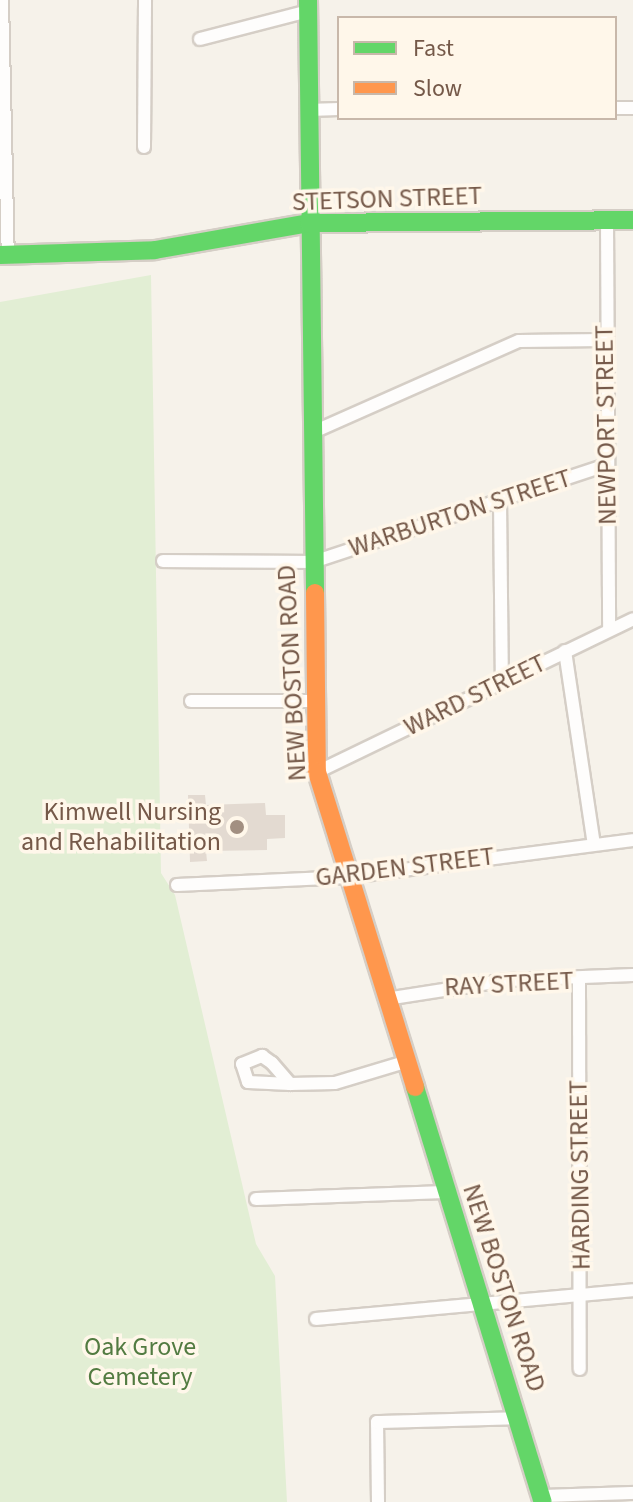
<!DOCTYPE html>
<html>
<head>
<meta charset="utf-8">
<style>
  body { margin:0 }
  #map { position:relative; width:633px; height:1502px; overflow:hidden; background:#f6f2ea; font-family:"Source Sans 3",sans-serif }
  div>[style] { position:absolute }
  .green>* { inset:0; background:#e2eed4 }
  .building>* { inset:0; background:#e3dad1 }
  .roads { filter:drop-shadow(2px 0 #d5cec6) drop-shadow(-2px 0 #d5cec6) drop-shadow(0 2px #d5cec6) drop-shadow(0 -2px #d5cec6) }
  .street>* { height:12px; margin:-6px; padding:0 6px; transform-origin:6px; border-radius:6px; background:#fefdfc }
  .fast>* { height:18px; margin:-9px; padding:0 9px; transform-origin:9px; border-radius:9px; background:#63d668 }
  .slow>* { height:18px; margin:-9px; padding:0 9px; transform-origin:9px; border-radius:9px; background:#ff974d }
  .dots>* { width:22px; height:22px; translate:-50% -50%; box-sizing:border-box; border:4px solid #fff7ea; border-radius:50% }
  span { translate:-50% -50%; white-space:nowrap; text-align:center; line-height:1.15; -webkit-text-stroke:7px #fff7ea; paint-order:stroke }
  .street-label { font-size:26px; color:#755949 }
  .poi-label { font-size:26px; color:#755949 }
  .right { translate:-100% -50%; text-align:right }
  .park-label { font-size:26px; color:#527b41 }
  .legend { position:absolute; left:337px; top:16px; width:280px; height:104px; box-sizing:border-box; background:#fff7ea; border:2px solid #c8b8aa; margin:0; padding:10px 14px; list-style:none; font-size:24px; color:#755949 }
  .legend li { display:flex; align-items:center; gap:16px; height:40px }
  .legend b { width:40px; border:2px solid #c8b8aa }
</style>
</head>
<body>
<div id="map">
  <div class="green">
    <div style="clip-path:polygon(151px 275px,161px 873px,175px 895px,256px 1244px,275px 1276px,287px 1502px,0 1502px,0 302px)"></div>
  </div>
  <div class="building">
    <div style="clip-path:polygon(188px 795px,205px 795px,206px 805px,265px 803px,266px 815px,285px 815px,285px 838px,267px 839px,267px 850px,206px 851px,207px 861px,190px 862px)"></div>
  </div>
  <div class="roads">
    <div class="street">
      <div style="left:2px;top:0;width:255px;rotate:88.7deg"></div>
      <div style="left:200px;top:39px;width:112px;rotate:-14.5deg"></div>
      <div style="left:615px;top:108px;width:18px"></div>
      <div style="left:308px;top:110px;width:31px;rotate:-2deg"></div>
      <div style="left:144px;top:147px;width:147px;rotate:-89.6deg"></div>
      <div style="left:607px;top:220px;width:410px;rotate:89.7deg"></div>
      <div style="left:311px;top:433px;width:227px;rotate:-23.9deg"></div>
      <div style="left:519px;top:341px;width:85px;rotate:-0.7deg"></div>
      <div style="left:500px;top:500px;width:181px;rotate:89.4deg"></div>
      <div style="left:163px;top:561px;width:150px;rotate:0.4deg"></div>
      <div style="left:313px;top:562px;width:309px;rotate:-18.3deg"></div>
      <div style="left:565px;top:651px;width:195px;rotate:81.5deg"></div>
      <div style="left:191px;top:701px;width:125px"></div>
      <div style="left:317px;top:772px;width:351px;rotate:-25.8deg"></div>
      <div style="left:177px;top:885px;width:172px;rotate:-2.7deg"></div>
      <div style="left:349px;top:877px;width:286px;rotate:-7.4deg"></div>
      <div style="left:579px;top:980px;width:389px;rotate:89.9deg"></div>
      <div style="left:386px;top:999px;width:123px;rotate:-8.9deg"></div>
      <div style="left:508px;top:980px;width:125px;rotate:-2.3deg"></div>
      <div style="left:262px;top:1056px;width:12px;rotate:35deg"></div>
      <div style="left:272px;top:1063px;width:28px;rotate:49deg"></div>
      <div style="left:290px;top:1084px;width:42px;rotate:-177.3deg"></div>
      <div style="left:248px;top:1082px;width:19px;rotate:-108deg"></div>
      <div style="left:242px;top:1064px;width:22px;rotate:-22deg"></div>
      <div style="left:290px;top:1084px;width:45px;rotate:-1.3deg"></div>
      <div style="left:335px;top:1083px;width:73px;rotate:-16.7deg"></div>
      <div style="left:256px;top:1199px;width:189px;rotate:-2.1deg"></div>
      <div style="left:316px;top:1319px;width:318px;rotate:-5.2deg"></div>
      <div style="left:542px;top:1496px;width:91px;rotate:-1.9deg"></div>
      <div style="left:378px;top:1502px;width:80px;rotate:-90.7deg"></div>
      <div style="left:377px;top:1422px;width:141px;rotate:-1.6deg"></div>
    </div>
    <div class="fast">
      <div style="left:308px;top:0;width:593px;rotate:89.32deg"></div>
      <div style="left:0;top:255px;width:155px;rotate:-1.8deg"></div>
      <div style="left:155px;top:250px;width:156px;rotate:-9.9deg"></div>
      <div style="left:309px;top:223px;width:324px;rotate:-0.5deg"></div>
      <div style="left:415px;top:1087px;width:434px;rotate:72.9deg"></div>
    </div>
    <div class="slow">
      <div style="left:315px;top:593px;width:179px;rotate:89.4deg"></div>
      <div style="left:317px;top:772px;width:330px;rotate:72.7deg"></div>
    </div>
  </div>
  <div class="dots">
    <div style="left:237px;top:827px;background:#a28f81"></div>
  </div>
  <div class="street-label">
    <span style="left:387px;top:199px;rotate:-2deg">STETSON STREET</span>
    <span style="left:606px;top:425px;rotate:-91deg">NEWPORT STREET</span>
    <span style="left:460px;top:513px;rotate:-18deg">WARBURTON STREET</span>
    <span style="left:292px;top:673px;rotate:-93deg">NEW BOSTON ROAD</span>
    <span style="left:475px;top:695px;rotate:-26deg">WARD STREET</span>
    <span style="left:405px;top:867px;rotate:-7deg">GARDEN STREET</span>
    <span style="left:509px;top:984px;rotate:-3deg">RAY STREET</span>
    <span style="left:580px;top:1175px;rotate:-91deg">HARDING STREET</span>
    <span style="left:504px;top:1288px;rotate:72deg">NEW BOSTON ROAD</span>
  </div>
  <div class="poi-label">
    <span class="right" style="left:221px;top:827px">Kimwell Nursing<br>and Rehabilitation</span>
  </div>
  <div class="park-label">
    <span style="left:140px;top:1362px">Oak Grove<br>Cemetery</span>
  </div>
  <ul class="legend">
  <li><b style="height:10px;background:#63d668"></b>Fast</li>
  <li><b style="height:10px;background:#ff974d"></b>Slow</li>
  </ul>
</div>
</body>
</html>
